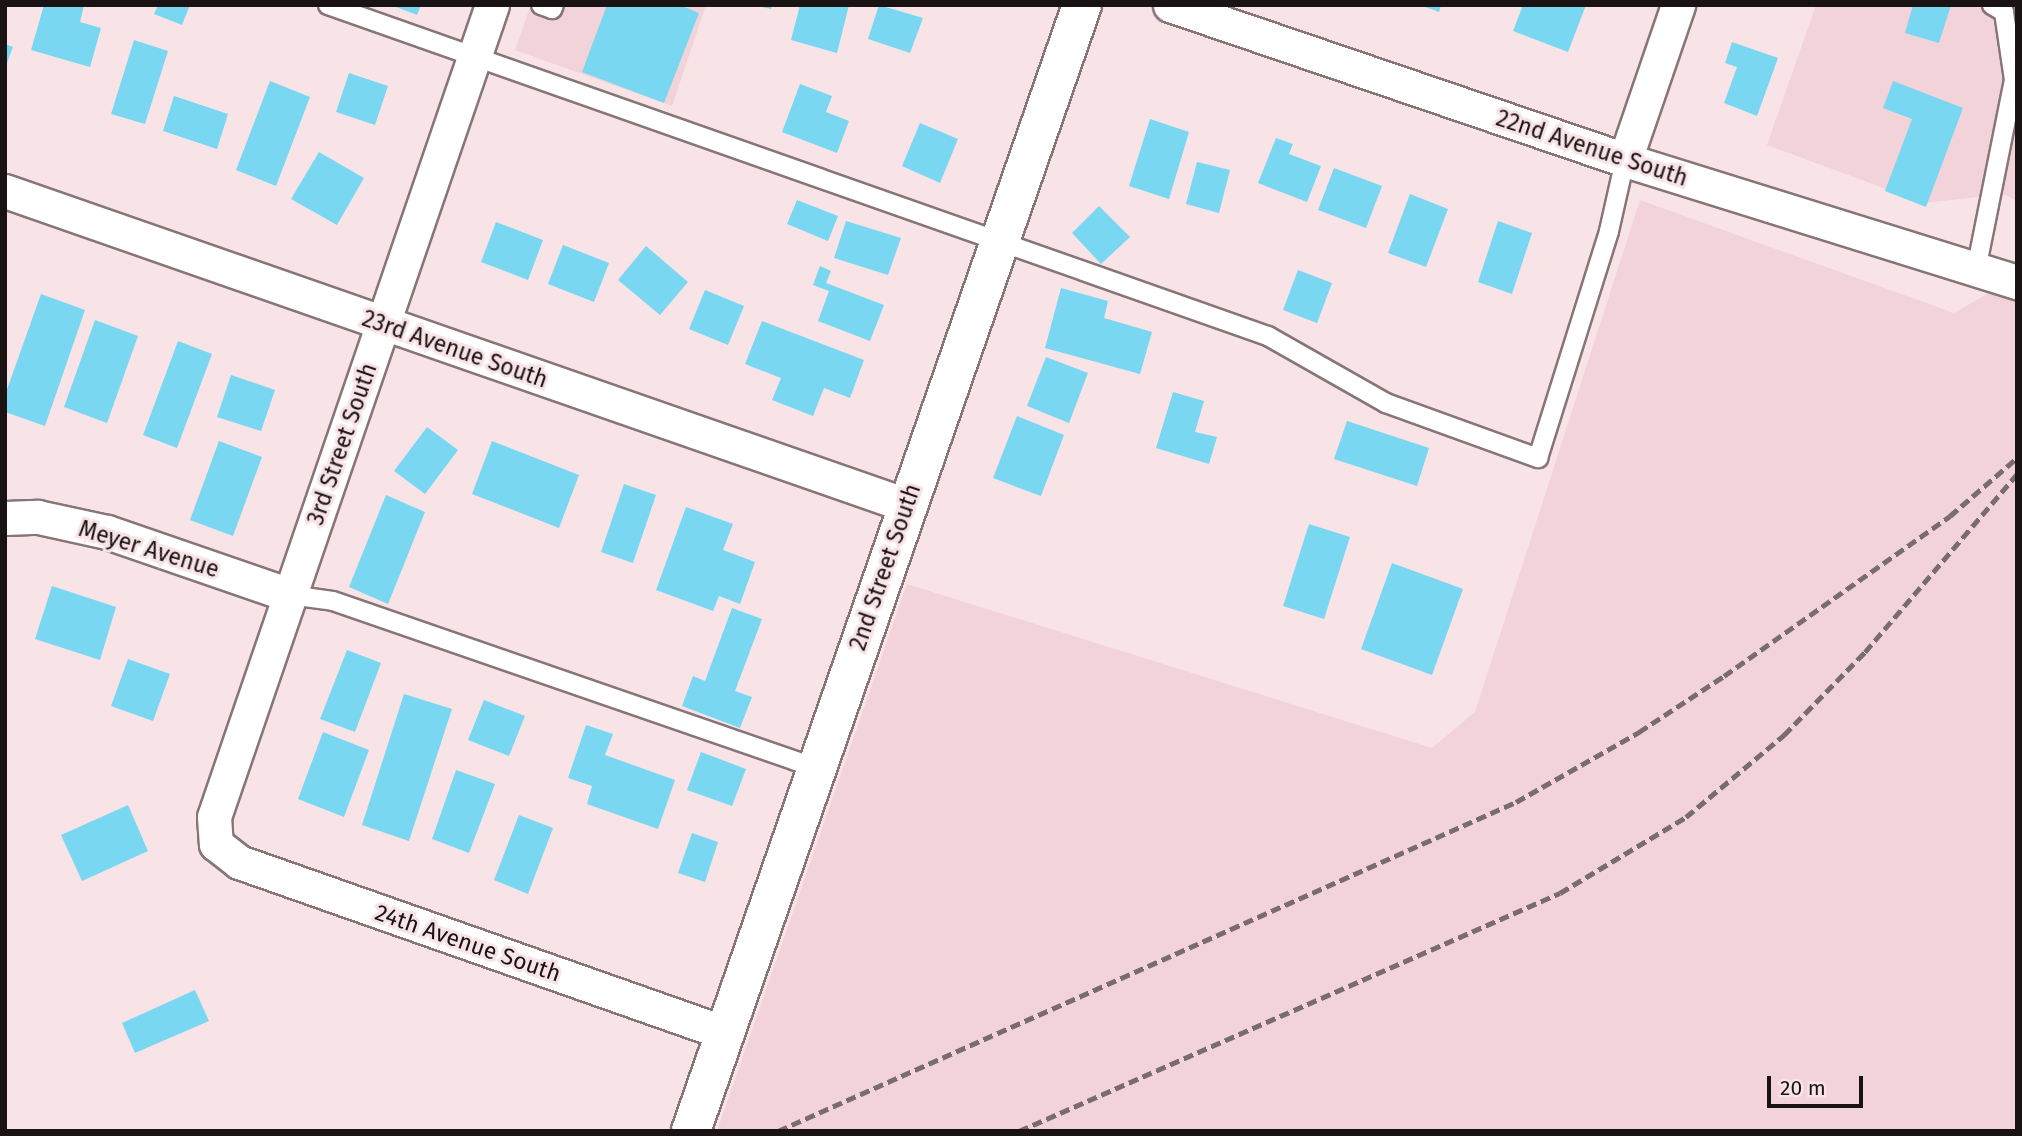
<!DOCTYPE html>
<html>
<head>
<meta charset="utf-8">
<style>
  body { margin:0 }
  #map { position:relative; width:2022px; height:1136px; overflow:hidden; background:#f8e3e7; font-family:"Fira Sans",sans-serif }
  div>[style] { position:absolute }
  .built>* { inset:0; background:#f1d3d9 }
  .building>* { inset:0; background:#7ad7f2 }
  .roads { filter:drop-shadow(2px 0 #877578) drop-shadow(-2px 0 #877578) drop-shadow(0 2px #877578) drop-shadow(0 -2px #877578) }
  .lane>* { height:18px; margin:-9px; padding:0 9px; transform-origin:9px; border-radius:9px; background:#fff }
  .street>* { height:33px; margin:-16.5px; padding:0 16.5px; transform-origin:16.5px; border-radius:16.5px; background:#fff }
  .secondary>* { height:38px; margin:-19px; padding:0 19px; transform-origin:19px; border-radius:19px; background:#fff }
  .rail>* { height:5px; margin-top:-2.5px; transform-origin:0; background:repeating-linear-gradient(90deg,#796c6e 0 10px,transparent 0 15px) }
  span { translate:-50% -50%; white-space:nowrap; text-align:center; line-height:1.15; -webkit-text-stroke:6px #f8e3e7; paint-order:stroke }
  .street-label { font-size:23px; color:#1a1314 }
  .frame { position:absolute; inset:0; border:7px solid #1a1314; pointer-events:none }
  .scale { position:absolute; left:1767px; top:1076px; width:96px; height:32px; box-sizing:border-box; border:4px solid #1a1314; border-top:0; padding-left:9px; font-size:21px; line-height:24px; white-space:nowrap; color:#1a1314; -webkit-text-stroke:5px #f8e3e7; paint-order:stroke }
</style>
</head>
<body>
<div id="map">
  <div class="built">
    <div style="clip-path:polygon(531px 5px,706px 5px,672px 106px,515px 50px)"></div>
    <div style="clip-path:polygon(1816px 5px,2017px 5px,2017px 201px,2004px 194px,1924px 203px,1767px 145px)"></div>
    <div style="clip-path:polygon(1640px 200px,1954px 313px,2017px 277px,2017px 1131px,717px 1131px,907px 584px,1432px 748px,1475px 712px)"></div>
  </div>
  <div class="building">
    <div style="clip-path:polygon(44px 5px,84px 5px,80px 22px,101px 28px,90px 67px,31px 50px)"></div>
    <div style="clip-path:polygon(158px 5px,190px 5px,182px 25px,154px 14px)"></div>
    <div style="clip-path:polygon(391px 5px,421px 5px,417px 15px)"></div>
    <div style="clip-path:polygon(607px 5px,680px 5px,699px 13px,664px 103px,582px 72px)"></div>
    <div style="clip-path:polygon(754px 5px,772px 5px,771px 9px)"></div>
    <div style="clip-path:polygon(800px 5px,849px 5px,837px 53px,791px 40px)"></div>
    <div style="clip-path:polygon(879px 5px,923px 18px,910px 53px,868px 39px)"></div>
    <div style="clip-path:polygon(1420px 5px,1441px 5px,1439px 12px)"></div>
    <div style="clip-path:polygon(1523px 5px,1586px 5px,1568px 52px,1513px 31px)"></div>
    <div style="clip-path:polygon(1913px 5px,1951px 5px,1939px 43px,1905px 33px)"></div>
    <div style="clip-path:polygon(134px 40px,168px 51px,145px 124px,111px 114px)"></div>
    <div style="clip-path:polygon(1732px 42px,1778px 58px,1757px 116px,1724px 103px,1737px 67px,1725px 63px)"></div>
    <div style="clip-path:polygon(5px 44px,13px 47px,5px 68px)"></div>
    <div style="clip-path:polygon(349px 73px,388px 86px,375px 125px,336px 112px)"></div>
    <div style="clip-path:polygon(270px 81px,310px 97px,276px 186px,236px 170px)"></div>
    <div style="clip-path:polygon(1893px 81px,1963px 108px,1926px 207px,1885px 191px,1912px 119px,1883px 108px)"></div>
    <div style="clip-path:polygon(800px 84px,832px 96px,826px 112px,849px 121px,837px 153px,782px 132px)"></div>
    <div style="clip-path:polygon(174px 96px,228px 114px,217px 149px,163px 131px)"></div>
    <div style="clip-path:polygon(1150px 119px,1189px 132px,1169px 199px,1129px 186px)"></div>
    <div style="clip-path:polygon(920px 123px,958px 139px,940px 183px,902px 166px)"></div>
    <div style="clip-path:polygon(1276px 138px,1293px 144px,1289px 154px,1321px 166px,1307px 202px,1258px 183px)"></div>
    <div style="clip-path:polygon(319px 152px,364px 178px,337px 225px,291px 199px)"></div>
    <div style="clip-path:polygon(1197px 162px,1230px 170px,1219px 213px,1186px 204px)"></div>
    <div style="clip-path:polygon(1334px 168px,1382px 186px,1366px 228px,1318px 210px)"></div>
    <div style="clip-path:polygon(1410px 194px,1448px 209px,1426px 267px,1388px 253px)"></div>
    <div style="clip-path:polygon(797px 200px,838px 216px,828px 241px,787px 224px)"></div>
    <div style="clip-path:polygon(1099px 206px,1130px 237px,1101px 264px,1072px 233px)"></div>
    <div style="clip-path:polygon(846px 221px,901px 238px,888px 275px,834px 258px)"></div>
    <div style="clip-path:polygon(1498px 221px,1532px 233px,1512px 294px,1478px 282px)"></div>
    <div style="clip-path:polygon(496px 222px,543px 240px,528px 280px,481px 262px)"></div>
    <div style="clip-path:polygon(563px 245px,609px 263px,594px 302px,548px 284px)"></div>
    <div style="clip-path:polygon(646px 246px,688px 282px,660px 315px,618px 280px)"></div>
    <div style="clip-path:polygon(820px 266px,831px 271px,826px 283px,884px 305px,870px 341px,818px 321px,829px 291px,813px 285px)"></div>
    <div style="clip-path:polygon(1298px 270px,1332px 283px,1317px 323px,1283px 310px)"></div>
    <div style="clip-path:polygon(1061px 288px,1108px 301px,1104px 318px,1152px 332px,1140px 374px,1045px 348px)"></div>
    <div style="clip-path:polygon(705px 290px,744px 306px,728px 345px,689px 329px)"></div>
    <div style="clip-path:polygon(41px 294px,85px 310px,45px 426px,5px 412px,5px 395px)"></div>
    <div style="clip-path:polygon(95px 320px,138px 336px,107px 423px,64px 407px)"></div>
    <div style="clip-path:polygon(762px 321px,864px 360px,850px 398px,824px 388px,813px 416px,772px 400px,781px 378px,745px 364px)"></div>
    <div style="clip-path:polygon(178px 341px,212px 354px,177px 448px,143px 435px)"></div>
    <div style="clip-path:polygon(1046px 357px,1088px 373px,1069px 423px,1027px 406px)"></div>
    <div style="clip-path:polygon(231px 375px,275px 390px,261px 431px,217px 417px)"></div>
    <div style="clip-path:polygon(1173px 392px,1204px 401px,1195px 432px,1217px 437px,1209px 464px,1156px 448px)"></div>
    <div style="clip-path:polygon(1017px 416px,1064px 435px,1041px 496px,993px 478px)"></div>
    <div style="clip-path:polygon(1347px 421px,1429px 448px,1417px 486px,1334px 459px)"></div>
    <div style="clip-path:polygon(427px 427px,458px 450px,425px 494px,394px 471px)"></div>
    <div style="clip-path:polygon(219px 441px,262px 457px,233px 536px,190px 520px)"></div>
    <div style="clip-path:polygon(492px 441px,579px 475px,559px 528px,472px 494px)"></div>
    <div style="clip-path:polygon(624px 484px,656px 495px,633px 563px,601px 552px)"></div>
    <div style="clip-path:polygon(386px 495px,425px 512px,388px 604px,349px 587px)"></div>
    <div style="clip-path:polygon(686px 507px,733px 524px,723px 550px,755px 562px,740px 604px,719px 596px,713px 611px,656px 590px)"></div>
    <div style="clip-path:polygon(1309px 524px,1350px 537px,1324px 619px,1283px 606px)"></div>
    <div style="clip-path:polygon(1392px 563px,1463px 589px,1432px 675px,1361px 649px)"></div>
    <div style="clip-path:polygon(52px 586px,116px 607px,100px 660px,35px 639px)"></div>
    <div style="clip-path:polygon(732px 608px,762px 619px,735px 691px,752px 697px,740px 728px,682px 706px,693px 676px,705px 681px)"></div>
    <div style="clip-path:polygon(347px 650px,381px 663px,355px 732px,320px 719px)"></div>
    <div style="clip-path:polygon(128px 659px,170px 674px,153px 721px,111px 706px)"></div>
    <div style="clip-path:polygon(404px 694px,452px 709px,409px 841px,362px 825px)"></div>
    <div style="clip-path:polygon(484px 700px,525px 716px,509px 756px,468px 740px)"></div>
    <div style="clip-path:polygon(586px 725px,613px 734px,605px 755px,675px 780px,658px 829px,587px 804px,592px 786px,568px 778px)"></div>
    <div style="clip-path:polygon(323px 732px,369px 750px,344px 817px,298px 799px)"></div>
    <div style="clip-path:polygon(701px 752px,746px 769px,732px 806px,687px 790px)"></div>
    <div style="clip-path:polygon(456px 770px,495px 784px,469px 853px,432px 839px)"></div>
    <div style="clip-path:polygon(128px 805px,148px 851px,82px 881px,61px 835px)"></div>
    <div style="clip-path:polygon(519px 815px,553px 828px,528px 894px,494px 880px)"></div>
    <div style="clip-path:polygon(692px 833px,718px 842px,705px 882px,678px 873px)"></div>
    <div style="clip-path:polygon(195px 990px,209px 1021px,135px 1053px,122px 1023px)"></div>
  </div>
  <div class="roads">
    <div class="lane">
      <div style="left:328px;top:5px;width:997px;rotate:19.4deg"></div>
      <div style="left:1268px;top:336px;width:136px;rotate:29.6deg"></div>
      <div style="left:1386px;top:403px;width:162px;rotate:19.9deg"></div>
      <div style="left:1538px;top:458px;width:238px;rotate:-72.6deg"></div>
      <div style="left:1609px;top:231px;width:73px;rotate:-77.3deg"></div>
      <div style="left:541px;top:5px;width:12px;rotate:20deg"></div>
      <div style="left:552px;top:9px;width:4px;rotate:-63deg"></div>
      <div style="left:1976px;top:270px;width:194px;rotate:-78.7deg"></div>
      <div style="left:2014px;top:80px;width:69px;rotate:-98.4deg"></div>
      <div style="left:2004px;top:12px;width:14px;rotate:-150deg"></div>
      <div style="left:290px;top:595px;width:43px;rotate:7.9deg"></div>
      <div style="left:333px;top:601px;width:511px;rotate:19.07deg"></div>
    </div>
    <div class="street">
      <div style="left:492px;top:5px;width:858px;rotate:108.9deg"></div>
      <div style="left:214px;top:817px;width:27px;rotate:86deg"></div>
      <div style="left:216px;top:844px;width:29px;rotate:38deg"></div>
      <div style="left:239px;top:862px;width:515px;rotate:19.38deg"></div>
      <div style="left:1170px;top:5px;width:481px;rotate:18.8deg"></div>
      <div style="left:1625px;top:160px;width:411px;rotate:17.3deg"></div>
      <div style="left:1625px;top:160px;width:164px;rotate:-71.1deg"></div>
      <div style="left:5px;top:191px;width:954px;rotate:19.21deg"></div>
      <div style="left:5px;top:518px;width:33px;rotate:-2deg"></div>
      <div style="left:38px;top:517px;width:71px;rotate:12.3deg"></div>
      <div style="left:107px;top:532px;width:194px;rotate:19deg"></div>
    </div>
    <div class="secondary">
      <div style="left:691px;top:1131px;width:1192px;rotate:-70.85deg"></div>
    </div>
  </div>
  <div class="rail">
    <div style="left:778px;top:1131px;width:808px;rotate:-24.03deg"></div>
    <div style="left:1516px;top:802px;width:142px;rotate:-29.6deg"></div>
    <div style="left:1639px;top:732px;width:102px;rotate:-33.4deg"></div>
    <div style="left:1724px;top:676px;width:277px;rotate:-35.3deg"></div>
    <div style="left:1950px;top:516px;width:89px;rotate:-40.9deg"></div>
    <div style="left:1019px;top:1131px;width:591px;rotate:-23.75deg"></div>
    <div style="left:1560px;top:893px;width:147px;rotate:-31.1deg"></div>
    <div style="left:1686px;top:817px;width:128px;rotate:-39.9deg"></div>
    <div style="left:1784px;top:735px;width:116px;rotate:-45.7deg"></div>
    <div style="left:1865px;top:652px;width:234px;rotate:-49.5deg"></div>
  </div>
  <div class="street-label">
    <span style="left:1592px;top:148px;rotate:18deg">22nd Avenue South</span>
    <span style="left:455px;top:349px;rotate:19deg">23rd Avenue South</span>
    <span style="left:342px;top:444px;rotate:-71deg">3rd Street South</span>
    <span style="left:149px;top:549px;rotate:17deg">Meyer Avenue</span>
    <span style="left:885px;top:567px;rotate:-71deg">2nd Street South</span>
    <span style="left:468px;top:943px;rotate:19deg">24th Avenue South</span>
  </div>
  <div class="frame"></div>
  <div class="scale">20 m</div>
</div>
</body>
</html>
